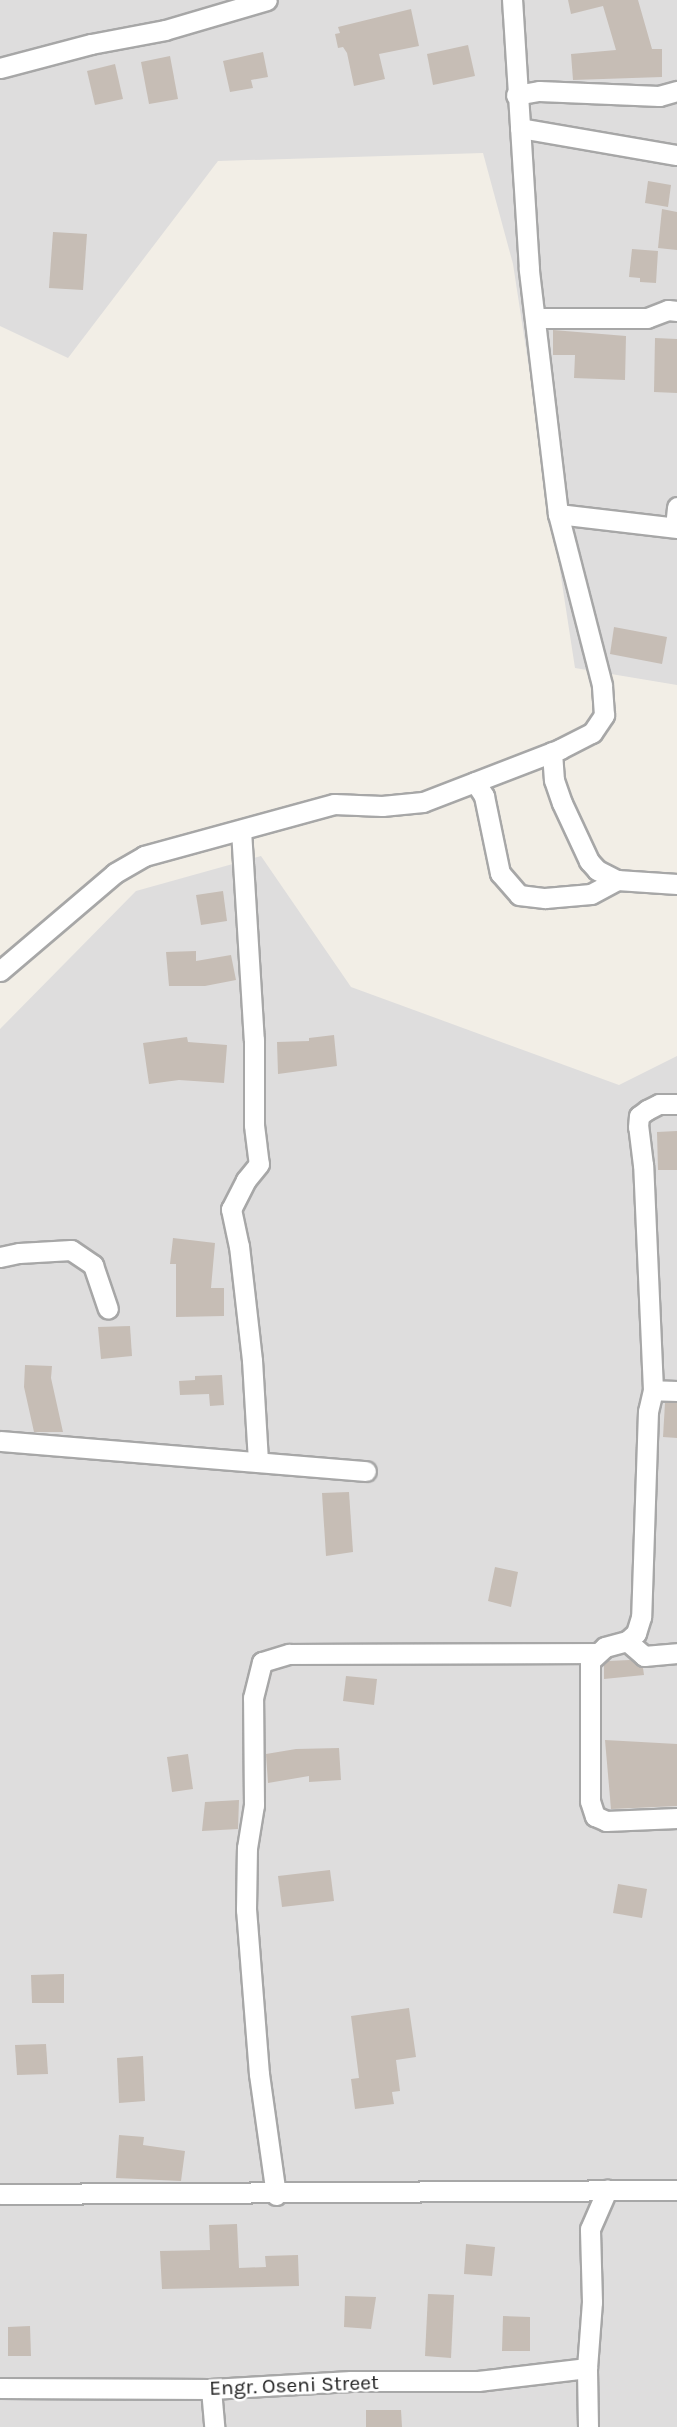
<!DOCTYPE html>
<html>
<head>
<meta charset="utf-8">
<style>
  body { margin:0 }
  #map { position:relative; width:677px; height:2427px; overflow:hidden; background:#f2eee6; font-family:Karla,sans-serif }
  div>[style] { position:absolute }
  .residential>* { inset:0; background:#dedddd }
  .building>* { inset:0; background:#c6bdb5 }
  .roads { filter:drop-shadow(2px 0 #a7a7a7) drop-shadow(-2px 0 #a7a7a7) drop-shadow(0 2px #a7a7a7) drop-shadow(0 -2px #a7a7a7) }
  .minor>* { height:19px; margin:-9.5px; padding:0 9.5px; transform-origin:9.5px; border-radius:9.5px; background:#fff }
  span { translate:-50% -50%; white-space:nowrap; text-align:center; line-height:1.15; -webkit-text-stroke:5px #fff; paint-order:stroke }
  .street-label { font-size:21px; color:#202020 }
</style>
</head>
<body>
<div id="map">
  <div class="residential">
    <div style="clip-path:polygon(0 0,677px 0,677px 685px,575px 668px,513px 264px,483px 153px,218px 161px,68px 358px,0 326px)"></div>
    <div style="clip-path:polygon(261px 856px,351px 987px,619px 1085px,677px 1056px,677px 2427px,0 2427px,0 1029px,136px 891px)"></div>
  </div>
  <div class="building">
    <div style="clip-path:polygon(568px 0,638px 0,652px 49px,662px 49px,662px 77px,573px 80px,571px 54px,616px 50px,603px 6px,571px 14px)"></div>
    <div style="clip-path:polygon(411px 9px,419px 46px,379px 54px,385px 79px,354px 86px,347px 53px,343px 47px,338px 48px,335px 34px,340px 33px,338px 27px)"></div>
    <div style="clip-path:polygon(468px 45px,475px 76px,433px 85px,427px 54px)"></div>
    <div style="clip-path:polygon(263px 52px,268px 77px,251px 80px,253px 88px,230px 92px,223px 61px)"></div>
    <div style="clip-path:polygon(170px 56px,178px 99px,149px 104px,141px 62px)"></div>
    <div style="clip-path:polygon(115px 64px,123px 99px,95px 105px,87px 71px)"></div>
    <div style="clip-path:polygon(648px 181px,671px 185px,668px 207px,645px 203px)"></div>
    <div style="clip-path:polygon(662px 209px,677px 212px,677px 250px,658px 248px)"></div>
    <div style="clip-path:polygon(53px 232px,87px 234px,83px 290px,49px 288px)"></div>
    <div style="clip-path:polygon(632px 249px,658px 251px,656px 283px,640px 282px,640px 278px,629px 277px)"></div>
    <div style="clip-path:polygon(553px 330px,626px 336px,625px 380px,574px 378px,575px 355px,553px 355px)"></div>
    <div style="clip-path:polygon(655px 338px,677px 339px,677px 393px,654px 392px)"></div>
    <div style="clip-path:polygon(614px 627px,667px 637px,662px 664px,610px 654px)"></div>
    <div style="clip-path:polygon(223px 891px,227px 921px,201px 925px,196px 895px)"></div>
    <div style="clip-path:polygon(196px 951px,196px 961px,231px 955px,236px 980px,205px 986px,169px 986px,166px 952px)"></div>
    <div style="clip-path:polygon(334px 1035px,337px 1066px,278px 1074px,277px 1042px,309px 1041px,309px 1038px)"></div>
    <div style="clip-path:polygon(187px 1037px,188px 1042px,227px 1045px,224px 1083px,179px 1080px,149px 1084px,143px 1043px)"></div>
    <div style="clip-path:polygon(677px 1131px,677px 1170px,658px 1170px,657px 1132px)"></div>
    <div style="clip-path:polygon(173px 1238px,215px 1243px,211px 1288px,224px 1288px,224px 1316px,176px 1317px,176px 1264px,170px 1264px)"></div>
    <div style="clip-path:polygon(130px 1326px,132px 1356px,101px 1359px,98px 1327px)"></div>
    <div style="clip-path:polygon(25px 1365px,52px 1366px,51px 1378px,63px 1432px,34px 1432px,24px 1387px)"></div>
    <div style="clip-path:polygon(222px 1375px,224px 1405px,210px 1406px,209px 1394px,180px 1395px,179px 1381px,195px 1380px,195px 1376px)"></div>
    <div style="clip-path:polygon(665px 1403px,677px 1403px,677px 1438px,663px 1437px)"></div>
    <div style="clip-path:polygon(349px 1492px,353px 1552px,326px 1556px,322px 1493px)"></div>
    <div style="clip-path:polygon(495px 1567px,518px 1572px,511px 1607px,488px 1601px)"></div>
    <div style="clip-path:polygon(630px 1660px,643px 1668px,644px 1675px,604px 1679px,604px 1664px,608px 1661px)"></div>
    <div style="clip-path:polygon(346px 1676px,377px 1679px,374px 1705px,343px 1701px)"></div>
    <div style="clip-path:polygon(605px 1740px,677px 1744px,677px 1806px,611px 1809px)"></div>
    <div style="clip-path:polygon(339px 1748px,341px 1780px,309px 1782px,309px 1776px,268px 1783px,266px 1754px,296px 1749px)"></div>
    <div style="clip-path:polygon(188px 1754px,193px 1789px,172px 1792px,167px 1757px)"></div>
    <div style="clip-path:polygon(239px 1800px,238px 1829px,202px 1831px,205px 1802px)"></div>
    <div style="clip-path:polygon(330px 1870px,334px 1901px,282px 1907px,278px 1876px)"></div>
    <div style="clip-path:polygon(618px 1884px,647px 1889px,642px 1918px,613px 1913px)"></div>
    <div style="clip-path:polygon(64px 1974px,64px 2003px,32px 2003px,31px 1975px)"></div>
    <div style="clip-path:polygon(409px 2008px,416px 2057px,396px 2060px,400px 2091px,392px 2092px,394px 2104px,355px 2109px,351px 2079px,359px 2078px,351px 2016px)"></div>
    <div style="clip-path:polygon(46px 2044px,48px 2074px,17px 2075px,15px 2045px)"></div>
    <div style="clip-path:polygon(143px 2056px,145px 2101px,119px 2103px,117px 2058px)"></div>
    <div style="clip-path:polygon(119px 2135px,144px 2137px,143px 2145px,185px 2151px,181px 2181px,116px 2178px)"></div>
    <div style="clip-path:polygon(237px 2224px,239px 2268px,266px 2267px,265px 2256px,298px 2255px,299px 2286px,162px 2289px,160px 2251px,210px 2250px,209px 2225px)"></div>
    <div style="clip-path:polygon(466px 2244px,495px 2247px,492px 2276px,464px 2274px)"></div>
    <div style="clip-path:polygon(428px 2294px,454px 2295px,451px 2358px,425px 2356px)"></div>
    <div style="clip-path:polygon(345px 2296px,376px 2297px,371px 2329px,344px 2327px)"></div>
    <div style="clip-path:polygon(503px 2316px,530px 2317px,530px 2351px,502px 2351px)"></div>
    <div style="clip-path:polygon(30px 2326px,31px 2356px,8px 2356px,8px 2327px)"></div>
    <div style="clip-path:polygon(366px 2410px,401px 2410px,402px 2427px,366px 2427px)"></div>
  </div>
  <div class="roads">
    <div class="minor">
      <div style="left:0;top:68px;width:94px;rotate:-14.8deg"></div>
      <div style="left:91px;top:44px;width:75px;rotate:-10.7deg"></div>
      <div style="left:165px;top:30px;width:106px;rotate:-16.4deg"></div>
      <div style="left:516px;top:95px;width:23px;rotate:-10deg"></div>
      <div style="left:539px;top:91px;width:120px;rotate:2.4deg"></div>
      <div style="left:659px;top:96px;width:19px;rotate:-16deg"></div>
      <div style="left:520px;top:128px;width:159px;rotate:9.8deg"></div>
      <div style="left:535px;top:318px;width:112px"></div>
      <div style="left:647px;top:318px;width:22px;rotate:-21deg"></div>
      <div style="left:668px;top:310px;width:9px;rotate:6deg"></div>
      <div style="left:558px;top:514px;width:120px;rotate:6.7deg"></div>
      <div style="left:675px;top:527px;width:20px;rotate:-84deg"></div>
      <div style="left:552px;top:752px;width:28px;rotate:86deg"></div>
      <div style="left:554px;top:780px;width:24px;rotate:71deg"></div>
      <div style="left:562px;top:803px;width:64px;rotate:65deg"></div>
      <div style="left:589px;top:861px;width:12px;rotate:48deg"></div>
      <div style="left:597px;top:870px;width:22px;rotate:27deg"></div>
      <div style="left:617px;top:880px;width:60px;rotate:3.8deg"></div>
      <div style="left:475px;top:782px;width:17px;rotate:57deg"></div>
      <div style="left:484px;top:796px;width:79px;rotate:78.3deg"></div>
      <div style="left:500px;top:873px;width:29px;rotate:49deg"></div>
      <div style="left:519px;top:895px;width:26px;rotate:7deg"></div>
      <div style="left:545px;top:898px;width:46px;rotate:-5deg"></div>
      <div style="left:591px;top:894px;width:30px;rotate:-28deg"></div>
      <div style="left:241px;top:830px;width:210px;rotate:86.5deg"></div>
      <div style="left:254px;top:1040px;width:85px;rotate:90deg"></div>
      <div style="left:254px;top:1125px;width:39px;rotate:83deg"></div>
      <div style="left:259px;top:1164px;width:21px;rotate:129deg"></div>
      <div style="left:246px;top:1180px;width:33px;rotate:117deg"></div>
      <div style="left:231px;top:1209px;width:38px;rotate:78deg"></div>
      <div style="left:239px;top:1246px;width:115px;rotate:83.5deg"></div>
      <div style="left:252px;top:1360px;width:102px;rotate:86.6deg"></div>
      <div style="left:0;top:971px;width:151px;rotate:-40.4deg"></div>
      <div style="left:115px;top:873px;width:34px;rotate:-30deg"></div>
      <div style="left:144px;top:856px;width:197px;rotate:-15.3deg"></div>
      <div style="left:334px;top:804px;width:48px;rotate:2.4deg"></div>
      <div style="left:382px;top:806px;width:41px;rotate:-5.6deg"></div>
      <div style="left:423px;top:802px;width:147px;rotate:-21.1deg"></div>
      <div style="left:560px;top:749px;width:36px;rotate:-27deg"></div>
      <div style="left:592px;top:733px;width:22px;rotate:-56deg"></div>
      <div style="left:604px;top:715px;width:30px;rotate:-94deg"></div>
      <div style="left:602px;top:685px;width:177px;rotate:-104.4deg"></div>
      <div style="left:558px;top:514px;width:247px;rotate:-96.8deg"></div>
      <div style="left:529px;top:269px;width:270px;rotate:-93.6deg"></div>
      <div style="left:0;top:1257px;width:19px;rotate:-12deg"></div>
      <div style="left:19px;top:1253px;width:52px;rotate:-3.3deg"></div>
      <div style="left:71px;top:1250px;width:27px;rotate:34deg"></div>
      <div style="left:93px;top:1265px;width:46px;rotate:71.2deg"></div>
      <div style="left:653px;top:1390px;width:225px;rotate:-92.5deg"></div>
      <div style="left:643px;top:1165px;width:38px;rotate:-97deg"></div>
      <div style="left:638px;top:1127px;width:11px;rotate:-85deg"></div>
      <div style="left:639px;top:1116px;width:10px;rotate:-37deg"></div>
      <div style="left:647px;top:1110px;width:13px;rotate:-27deg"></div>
      <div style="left:659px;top:1104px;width:18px"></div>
      <div style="left:677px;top:1391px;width:24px;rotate:-178deg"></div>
      <div style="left:653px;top:1390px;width:22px;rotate:103deg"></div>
      <div style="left:648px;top:1411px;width:206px;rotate:91.9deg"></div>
      <div style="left:641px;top:1617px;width:17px;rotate:107deg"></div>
      <div style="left:636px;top:1633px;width:12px;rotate:138deg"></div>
      <div style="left:627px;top:1641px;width:23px;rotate:165deg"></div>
      <div style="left:605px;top:1647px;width:21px;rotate:137deg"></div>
      <div style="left:590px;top:1661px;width:140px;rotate:90deg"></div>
      <div style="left:590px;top:1801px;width:16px;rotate:72deg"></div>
      <div style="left:595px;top:1816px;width:12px;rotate:24deg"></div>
      <div style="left:606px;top:1821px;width:71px;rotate:-2.4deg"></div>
      <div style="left:0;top:1441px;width:367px;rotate:4.7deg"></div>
      <div style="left:627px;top:1641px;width:23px;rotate:41deg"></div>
      <div style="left:644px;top:1656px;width:33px;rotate:-5deg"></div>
      <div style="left:0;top:2194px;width:677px;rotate:-0.34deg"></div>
      <div style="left:276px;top:2195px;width:122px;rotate:-98deg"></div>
      <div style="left:259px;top:2074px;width:165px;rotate:-94.5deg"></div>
      <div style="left:246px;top:1910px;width:62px;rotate:-89.1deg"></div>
      <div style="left:247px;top:1848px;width:44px;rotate:-80.8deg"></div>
      <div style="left:254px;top:1805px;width:107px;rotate:-90.5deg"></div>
      <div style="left:253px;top:1698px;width:37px;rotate:-76deg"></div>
      <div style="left:262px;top:1662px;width:28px;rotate:-17deg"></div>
      <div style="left:289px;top:1654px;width:307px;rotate:-0.2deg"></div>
      <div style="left:0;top:2388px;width:211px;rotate:0.3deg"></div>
      <div style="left:211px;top:2389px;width:140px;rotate:-3.3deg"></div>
      <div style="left:351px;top:2381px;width:127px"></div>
      <div style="left:478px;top:2381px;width:110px;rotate:-6.8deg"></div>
      <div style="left:211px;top:2389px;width:38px;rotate:85deg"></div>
      <div style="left:588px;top:2427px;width:59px;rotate:-91deg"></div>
      <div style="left:587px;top:2368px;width:66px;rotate:-85.7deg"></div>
      <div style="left:592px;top:2302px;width:73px;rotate:-91.6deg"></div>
      <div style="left:590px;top:2229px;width:43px;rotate:-66.4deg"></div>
    </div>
  </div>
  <div class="street-label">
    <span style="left:294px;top:2385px;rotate:-2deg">Engr. Oseni Street</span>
  </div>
</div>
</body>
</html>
